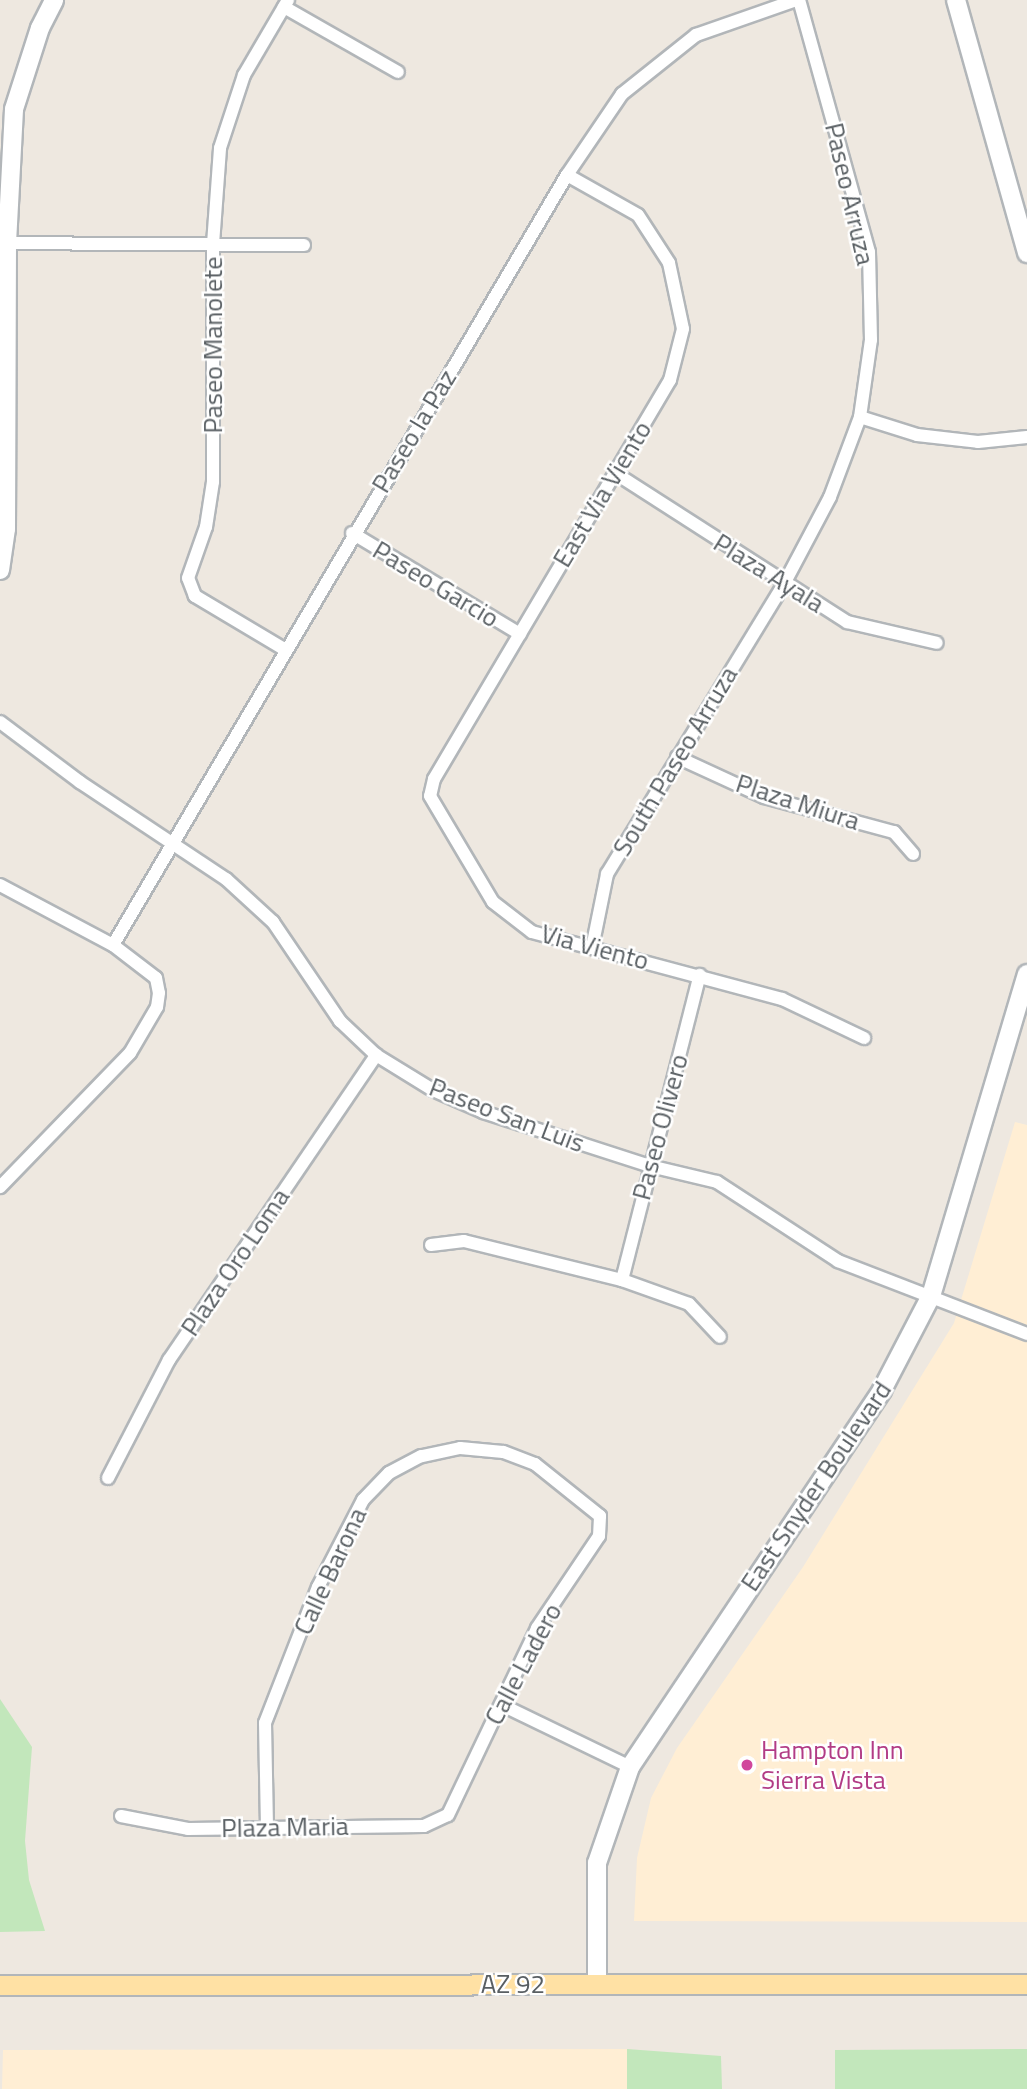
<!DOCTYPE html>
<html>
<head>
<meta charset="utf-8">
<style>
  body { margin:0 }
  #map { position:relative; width:1027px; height:2089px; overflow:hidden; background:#eee8e0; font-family:"Titillium Web",sans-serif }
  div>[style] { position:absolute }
  .commercial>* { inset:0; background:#ffeed4 }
  .green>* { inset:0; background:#c2e7bb }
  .roads { filter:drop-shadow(2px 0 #b2b6b9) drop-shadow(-2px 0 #b2b6b9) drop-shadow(0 2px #b2b6b9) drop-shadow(0 -2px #b2b6b9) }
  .street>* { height:12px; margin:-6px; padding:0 6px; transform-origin:6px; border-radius:6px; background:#fff }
  .secondary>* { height:18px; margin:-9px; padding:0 9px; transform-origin:9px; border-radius:9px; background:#fff }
  .primary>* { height:19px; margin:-9.5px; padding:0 9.5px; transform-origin:9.5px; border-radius:9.5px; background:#ffe1a4 }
  .dots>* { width:19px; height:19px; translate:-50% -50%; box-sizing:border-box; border:4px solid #fff; border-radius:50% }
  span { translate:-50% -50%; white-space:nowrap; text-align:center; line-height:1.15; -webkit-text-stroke:5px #fff; paint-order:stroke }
  .street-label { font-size:26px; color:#595f63 }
  .hotel-label { font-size:26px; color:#b23c85 }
  .left { translate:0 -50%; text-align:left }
</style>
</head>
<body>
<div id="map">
  <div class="commercial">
    <div style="clip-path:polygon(1015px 1122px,1027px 1125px,1027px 1922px,634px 1921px,637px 1858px,651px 1798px,677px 1748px,803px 1567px,954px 1323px)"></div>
    <div style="clip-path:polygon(627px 2049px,627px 2089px,2px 2089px,3px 2050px)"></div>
  </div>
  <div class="green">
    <div style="clip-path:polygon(0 1699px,32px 1747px,25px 1841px,29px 1880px,45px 1931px,0 1932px)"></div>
    <div style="clip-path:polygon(627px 2049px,721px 2056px,722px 2089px,627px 2089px)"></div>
    <div style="clip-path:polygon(1027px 2049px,1027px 2089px,835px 2089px,835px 2050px)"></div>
  </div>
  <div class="roads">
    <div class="street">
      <div style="left:284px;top:7px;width:131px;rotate:29.7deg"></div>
      <div style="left:567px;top:175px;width:81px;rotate:29.4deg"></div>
      <div style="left:638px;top:215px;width:57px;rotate:57.1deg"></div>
      <div style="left:669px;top:263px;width:67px;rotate:78deg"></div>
      <div style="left:683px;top:329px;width:53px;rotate:104.3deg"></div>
      <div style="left:670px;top:380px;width:464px;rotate:120.6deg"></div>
      <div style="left:434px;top:779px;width:17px;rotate:103deg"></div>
      <div style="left:430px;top:796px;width:123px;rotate:59.3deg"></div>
      <div style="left:493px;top:902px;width:49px;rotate:37.6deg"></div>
      <div style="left:532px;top:932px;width:259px;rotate:15deg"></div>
      <div style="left:782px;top:999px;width:91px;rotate:25.4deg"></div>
      <div style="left:0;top:243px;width:304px;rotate:0.4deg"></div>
      <div style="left:860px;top:417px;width:60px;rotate:17.5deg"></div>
      <div style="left:917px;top:435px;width:61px;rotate:6.5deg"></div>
      <div style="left:978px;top:442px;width:49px;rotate:-5.8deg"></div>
      <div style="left:615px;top:473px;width:276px;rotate:32.7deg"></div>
      <div style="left:847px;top:622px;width:92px;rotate:13.1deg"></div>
      <div style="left:352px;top:533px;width:196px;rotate:31deg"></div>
      <div style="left:284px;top:649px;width:104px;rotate:-149.2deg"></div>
      <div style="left:195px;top:596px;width:19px;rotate:-111deg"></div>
      <div style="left:188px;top:578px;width:54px;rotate:-70.6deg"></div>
      <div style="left:206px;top:527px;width:46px;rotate:-81.2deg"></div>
      <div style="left:213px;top:482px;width:238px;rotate:-90deg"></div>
      <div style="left:213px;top:244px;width:96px;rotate:-85.8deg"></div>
      <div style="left:220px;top:148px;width:77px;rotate:-71.8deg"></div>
      <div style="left:244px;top:75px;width:87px;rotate:-59.6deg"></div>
      <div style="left:0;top:722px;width:100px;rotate:36.9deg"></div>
      <div style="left:80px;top:782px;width:175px;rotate:33.6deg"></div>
      <div style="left:226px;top:879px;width:64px;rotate:42.5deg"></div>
      <div style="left:273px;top:922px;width:120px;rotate:55.9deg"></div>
      <div style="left:340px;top:1021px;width:50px;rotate:43.4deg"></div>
      <div style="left:376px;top:1055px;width:67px;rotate:31.6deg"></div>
      <div style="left:433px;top:1090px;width:55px;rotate:23.7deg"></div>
      <div style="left:483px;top:1112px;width:176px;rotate:17.9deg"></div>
      <div style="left:650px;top:1166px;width:69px;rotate:13.4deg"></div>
      <div style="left:717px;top:1182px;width:145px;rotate:33.1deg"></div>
      <div style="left:838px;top:1261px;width:203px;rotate:21.1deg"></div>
      <div style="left:677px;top:757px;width:96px;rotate:24.7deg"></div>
      <div style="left:764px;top:797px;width:135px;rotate:15.1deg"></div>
      <div style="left:894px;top:832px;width:29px;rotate:49deg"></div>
      <div style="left:0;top:885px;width:128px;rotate:28deg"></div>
      <div style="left:113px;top:945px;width:54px;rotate:37.5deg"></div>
      <div style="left:156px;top:978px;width:15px;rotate:79deg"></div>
      <div style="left:159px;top:993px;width:14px;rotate:98deg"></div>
      <div style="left:157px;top:1007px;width:53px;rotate:120.4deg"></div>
      <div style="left:130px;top:1053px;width:187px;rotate:134.1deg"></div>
      <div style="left:113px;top:945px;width:894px;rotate:-59.48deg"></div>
      <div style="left:567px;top:175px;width:98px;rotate:-55.8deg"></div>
      <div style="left:622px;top:94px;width:95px;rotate:-38.6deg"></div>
      <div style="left:696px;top:35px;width:106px;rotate:-19.3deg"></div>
      <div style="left:592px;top:948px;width:76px;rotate:-78.5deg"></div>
      <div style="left:607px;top:874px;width:340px;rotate:-58.6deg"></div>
      <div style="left:784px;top:584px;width:98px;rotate:-62.1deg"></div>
      <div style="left:830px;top:497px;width:85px;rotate:-69.4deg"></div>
      <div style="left:860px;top:417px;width:78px;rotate:-81.9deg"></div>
      <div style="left:871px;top:340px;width:88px;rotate:-91.3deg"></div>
      <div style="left:869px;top:252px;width:262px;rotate:-105.5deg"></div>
      <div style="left:431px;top:1245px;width:33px;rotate:-7deg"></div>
      <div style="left:464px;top:1241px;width:163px;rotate:13.9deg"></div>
      <div style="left:622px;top:1280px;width:71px;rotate:19.7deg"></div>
      <div style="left:689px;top:1304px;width:45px;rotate:46.8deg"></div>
      <div style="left:622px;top:1280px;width:315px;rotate:-75.7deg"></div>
      <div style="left:108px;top:1478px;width:133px;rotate:-62.7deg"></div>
      <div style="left:169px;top:1360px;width:369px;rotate:-55.8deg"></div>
      <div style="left:502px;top:1705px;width:142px;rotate:25.8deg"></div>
      <div style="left:121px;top:1816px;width:68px;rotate:11deg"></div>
      <div style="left:188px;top:1829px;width:236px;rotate:-0.7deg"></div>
      <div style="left:424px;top:1826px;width:26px;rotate:-25deg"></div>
      <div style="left:448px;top:1815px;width:207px;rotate:-64.5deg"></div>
      <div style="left:537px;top:1628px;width:111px;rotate:-56deg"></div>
      <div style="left:599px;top:1536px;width:20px;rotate:-87deg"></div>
      <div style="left:600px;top:1516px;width:83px;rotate:-141.3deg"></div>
      <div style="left:535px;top:1464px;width:34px;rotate:-159deg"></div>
      <div style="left:503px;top:1452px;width:43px;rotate:-174.7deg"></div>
      <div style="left:460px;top:1448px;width:40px;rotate:168deg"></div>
      <div style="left:421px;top:1456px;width:36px;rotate:152deg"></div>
      <div style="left:389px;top:1473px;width:37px;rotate:134deg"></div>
      <div style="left:363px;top:1500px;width:98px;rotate:117.3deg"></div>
      <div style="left:318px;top:1587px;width:146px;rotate:111.3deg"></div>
      <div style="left:265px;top:1723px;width:103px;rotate:88.9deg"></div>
    </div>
    <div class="secondary">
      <div style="left:956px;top:0;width:263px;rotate:74.3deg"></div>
      <div style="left:0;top:570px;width:41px;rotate:-81.7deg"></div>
      <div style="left:6px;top:529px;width:286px;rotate:-89.8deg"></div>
      <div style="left:7px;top:243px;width:134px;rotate:-87deg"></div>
      <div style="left:14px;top:109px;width:85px;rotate:-72.2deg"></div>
      <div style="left:40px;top:28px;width:31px;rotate:-63deg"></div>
      <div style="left:597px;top:1984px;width:121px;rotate:-90deg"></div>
      <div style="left:597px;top:1863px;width:102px;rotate:-71deg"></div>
      <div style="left:630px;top:1767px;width:453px;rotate:-56.2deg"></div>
      <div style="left:882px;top:1390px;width:106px;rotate:-62.5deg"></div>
      <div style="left:931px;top:1296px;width:336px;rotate:-73.4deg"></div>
    </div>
    <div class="primary">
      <div style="left:0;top:1985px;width:1027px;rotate:-0.06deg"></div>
    </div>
  </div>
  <div class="dots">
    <div style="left:747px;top:1765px;background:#d1479c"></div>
  </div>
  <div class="street-label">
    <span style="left:850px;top:194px;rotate:77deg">Paseo Arruza</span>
    <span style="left:213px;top:345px;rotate:-90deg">Paseo Manolete</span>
    <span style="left:414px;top:431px;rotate:-59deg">Paseo la Paz</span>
    <span style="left:602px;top:494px;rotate:-59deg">East Via Viento</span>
    <span style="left:769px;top:573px;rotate:32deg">Plaza Ayala</span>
    <span style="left:436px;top:584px;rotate:31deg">Paseo Garcio</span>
    <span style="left:675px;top:761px;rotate:-59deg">South Paseo Arruza</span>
    <span style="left:798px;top:802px;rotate:18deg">Plaza Miura</span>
    <span style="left:595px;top:947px;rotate:15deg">Via Viento</span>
    <span style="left:507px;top:1115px;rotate:21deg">Paseo San Luis</span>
    <span style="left:660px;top:1127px;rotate:-75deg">Paseo Olivero</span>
    <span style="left:235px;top:1262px;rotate:-56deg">Plaza Oro Loma</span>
    <span style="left:816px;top:1486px;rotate:-56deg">East Snyder Boulevard</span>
    <span style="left:330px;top:1571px;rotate:-65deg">Calle Barona</span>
    <span style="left:523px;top:1664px;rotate:-62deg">Calle Ladero</span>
    <span style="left:285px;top:1827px;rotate:-1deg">Plaza Maria</span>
    <span style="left:513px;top:1984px">AZ 92</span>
  </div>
  <div class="hotel-label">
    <span class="left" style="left:761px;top:1765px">Hampton Inn<br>Sierra Vista</span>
  </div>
</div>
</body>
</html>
